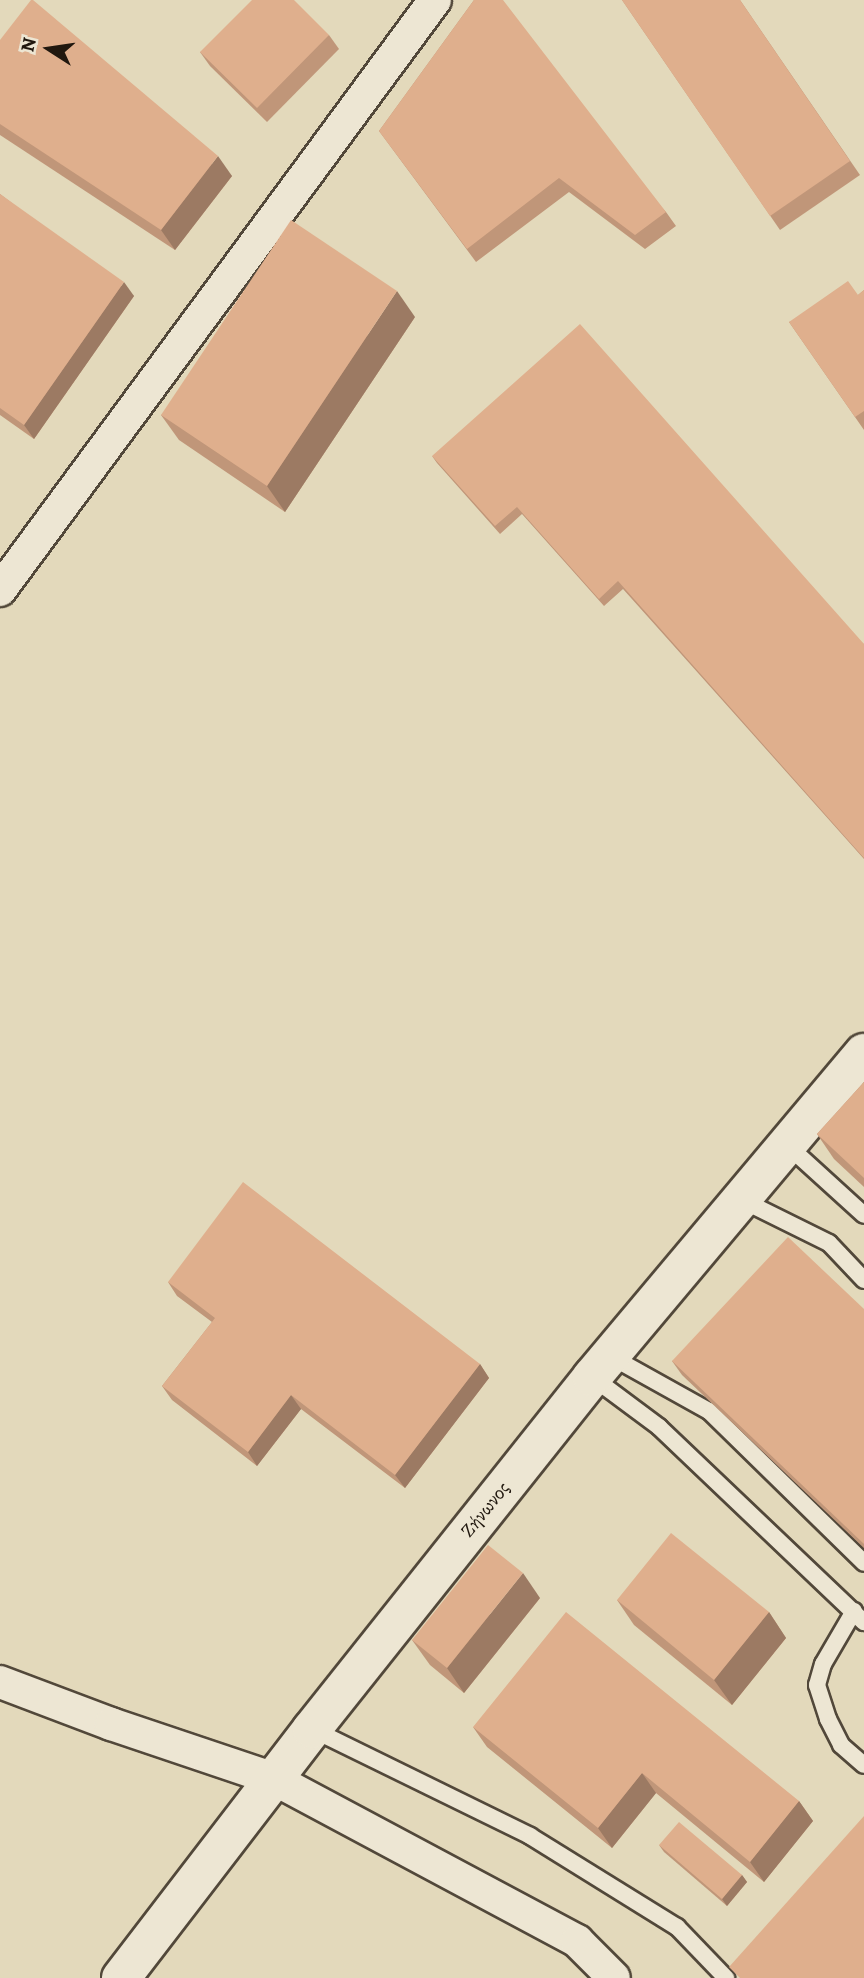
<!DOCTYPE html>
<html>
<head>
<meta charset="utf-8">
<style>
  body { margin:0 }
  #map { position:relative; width:864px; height:1978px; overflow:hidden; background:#e3d9bb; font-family:Alegreya,serif }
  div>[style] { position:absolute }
  .roads { filter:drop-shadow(2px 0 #52483a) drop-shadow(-2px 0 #52483a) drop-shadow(0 2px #52483a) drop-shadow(0 -2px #52483a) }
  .service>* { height:16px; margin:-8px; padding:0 8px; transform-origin:8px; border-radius:8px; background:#ede6d3 }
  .minor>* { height:32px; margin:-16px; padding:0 16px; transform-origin:16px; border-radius:16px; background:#ede6d3 }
  .tertiary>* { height:38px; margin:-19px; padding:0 19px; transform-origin:19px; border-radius:19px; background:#ede6d3 }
  .wall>* { inset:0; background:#c09679 }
  .shaded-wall>* { inset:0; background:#9c7a63 }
  .building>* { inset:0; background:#dfaf8d }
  span { translate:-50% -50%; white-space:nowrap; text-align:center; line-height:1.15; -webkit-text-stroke:7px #ede6d3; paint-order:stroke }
  .street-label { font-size:19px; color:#21180f }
  .north { position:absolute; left:14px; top:14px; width:70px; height:70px; -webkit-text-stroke:5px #ede6d3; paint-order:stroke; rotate:282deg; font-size:19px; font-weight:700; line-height:28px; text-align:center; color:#21180f }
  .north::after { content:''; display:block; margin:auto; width:24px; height:32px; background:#21180f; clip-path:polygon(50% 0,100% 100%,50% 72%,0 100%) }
</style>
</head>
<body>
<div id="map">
  <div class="roads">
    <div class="service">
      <div style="left:786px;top:1144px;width:105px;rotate:42.3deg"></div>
      <div style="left:742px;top:1200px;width:97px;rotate:26.3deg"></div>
      <div style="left:829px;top:1243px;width:51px;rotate:46.6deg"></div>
      <div style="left:610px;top:1356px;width:113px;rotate:29.1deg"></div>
      <div style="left:709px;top:1411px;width:217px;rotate:44.4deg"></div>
      <div style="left:592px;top:1377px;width:84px;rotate:36.7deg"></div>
      <div style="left:659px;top:1427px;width:283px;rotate:43.6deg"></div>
      <div style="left:854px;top:1611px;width:61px;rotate:120.3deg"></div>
      <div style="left:823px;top:1664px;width:22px;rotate:106deg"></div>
      <div style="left:817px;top:1685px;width:36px;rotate:72deg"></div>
      <div style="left:828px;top:1719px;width:29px;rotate:63deg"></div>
      <div style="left:841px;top:1745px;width:30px;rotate:41deg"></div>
      <div style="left:312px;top:1729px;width:243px;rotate:26.1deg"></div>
      <div style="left:530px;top:1836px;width:173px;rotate:31.8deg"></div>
      <div style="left:677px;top:1927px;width:71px;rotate:46.1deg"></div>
    </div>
    <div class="minor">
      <div style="left:0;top:590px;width:733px;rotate:-53.6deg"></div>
      <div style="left:0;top:1682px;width:119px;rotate:20.7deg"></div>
      <div style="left:111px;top:1724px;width:172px;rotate:18.6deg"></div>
      <div style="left:274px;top:1779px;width:344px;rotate:28.1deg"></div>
      <div style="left:577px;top:1941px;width:52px;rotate:45deg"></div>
    </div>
    <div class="tertiary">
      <div style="left:121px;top:1978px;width:314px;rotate:-52.5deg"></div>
      <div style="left:312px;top:1729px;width:450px;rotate:-51.5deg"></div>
      <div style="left:592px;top:1377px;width:423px;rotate:-50deg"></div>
    </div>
  </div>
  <div class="wall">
    <div style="clip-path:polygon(474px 0,666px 212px,676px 226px,645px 249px,569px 192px,476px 262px,379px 131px)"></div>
    <div style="clip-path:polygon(622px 0,740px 0,860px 175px,780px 230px)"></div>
    <div style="clip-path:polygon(329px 35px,339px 49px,267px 122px,210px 66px,200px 52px)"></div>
    <div style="clip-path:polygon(0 40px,232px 176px,175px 250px,0 135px)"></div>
    <div style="clip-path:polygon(0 194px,134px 296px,34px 439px,0 415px)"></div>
    <div style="clip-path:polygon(864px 290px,864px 430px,789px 322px,858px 295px)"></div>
    <div style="clip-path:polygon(415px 317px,285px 512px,179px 440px,161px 415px)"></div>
    <div style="clip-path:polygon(432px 456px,864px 644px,864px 859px,623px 589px,604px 606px,522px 514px,500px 534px,437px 463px)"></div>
    <div style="clip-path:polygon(864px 1082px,864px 1187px,834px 1159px,817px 1134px)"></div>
    <div style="clip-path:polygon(168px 1282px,480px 1364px,489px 1378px,405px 1488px,301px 1409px,257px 1466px,172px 1400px,162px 1386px,212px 1322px,177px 1296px)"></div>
    <div style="clip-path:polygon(864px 1309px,864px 1548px,682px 1375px,672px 1361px)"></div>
    <div style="clip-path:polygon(540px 1598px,464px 1693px,430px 1665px,412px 1640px)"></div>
    <div style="clip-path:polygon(617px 1600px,769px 1612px,786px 1638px,732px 1705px,634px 1625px)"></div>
    <div style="clip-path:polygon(473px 1727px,799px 1801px,813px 1821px,764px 1882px,656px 1793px,612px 1848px,487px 1747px)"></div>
    <div style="clip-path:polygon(659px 1845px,742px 1875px,747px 1882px,727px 1906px,664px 1852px)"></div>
  </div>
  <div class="shaded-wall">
    <div style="clip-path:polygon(218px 156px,232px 176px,175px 250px,161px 230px)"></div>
    <div style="clip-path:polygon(124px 282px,134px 296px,34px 439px,24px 425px)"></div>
    <div style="clip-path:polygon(397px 291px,415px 317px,285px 512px,267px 486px)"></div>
    <div style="clip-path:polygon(480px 1364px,489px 1378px,405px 1488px,395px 1475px)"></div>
    <div style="clip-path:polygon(291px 1395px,301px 1409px,257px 1466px,248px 1452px)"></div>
    <div style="clip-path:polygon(523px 1573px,540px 1598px,464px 1693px,447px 1668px)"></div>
    <div style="clip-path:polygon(769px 1612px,786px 1638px,732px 1705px,714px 1680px)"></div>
    <div style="clip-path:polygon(642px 1773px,656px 1793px,612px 1848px,598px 1828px)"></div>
    <div style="clip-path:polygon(799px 1801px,813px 1821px,764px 1882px,750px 1862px)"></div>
    <div style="clip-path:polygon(742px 1875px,747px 1882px,727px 1906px,722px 1899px)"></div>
  </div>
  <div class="building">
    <div style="clip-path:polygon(31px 0,33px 0,218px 156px,161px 230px,0 124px,0 40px)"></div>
    <div style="clip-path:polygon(252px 0,294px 0,329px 35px,257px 108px,200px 52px)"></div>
    <div style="clip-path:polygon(474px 0,503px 0,666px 212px,635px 235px,559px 178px,467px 249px,379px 131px)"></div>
    <div style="clip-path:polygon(622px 0,740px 0,850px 161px,770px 216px)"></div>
    <div style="clip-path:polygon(0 194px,124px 282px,24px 425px,0 408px)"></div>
    <div style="clip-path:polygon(291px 220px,397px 291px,267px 486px,161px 415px)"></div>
    <div style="clip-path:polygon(848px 281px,858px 295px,864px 290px,864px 411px,855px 417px,789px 322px)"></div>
    <div style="clip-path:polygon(580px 324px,864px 644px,864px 858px,618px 581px,599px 599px,517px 507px,495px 526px,432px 456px)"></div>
    <div style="clip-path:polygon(864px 1082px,864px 1178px,817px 1134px)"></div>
    <div style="clip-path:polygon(243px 1182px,480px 1364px,395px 1475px,291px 1395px,248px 1452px,162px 1386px,215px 1318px,168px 1282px)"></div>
    <div style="clip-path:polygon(788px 1237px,864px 1309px,864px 1544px,672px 1361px)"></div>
    <div style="clip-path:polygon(671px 1533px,769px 1612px,714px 1680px,617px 1600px)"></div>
    <div style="clip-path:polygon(488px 1545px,523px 1573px,447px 1668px,412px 1640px)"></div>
    <div style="clip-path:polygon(566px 1612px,799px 1801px,750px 1862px,642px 1773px,598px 1828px,473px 1727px)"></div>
    <div style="clip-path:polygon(864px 1816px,864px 1978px,740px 1978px,729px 1967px)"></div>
    <div style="clip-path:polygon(679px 1822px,742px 1875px,722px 1899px,659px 1845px)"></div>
  </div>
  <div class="street-label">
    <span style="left:486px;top:1510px;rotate:-51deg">Ζήνωνος</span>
  </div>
  <div class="north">N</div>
</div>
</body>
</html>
